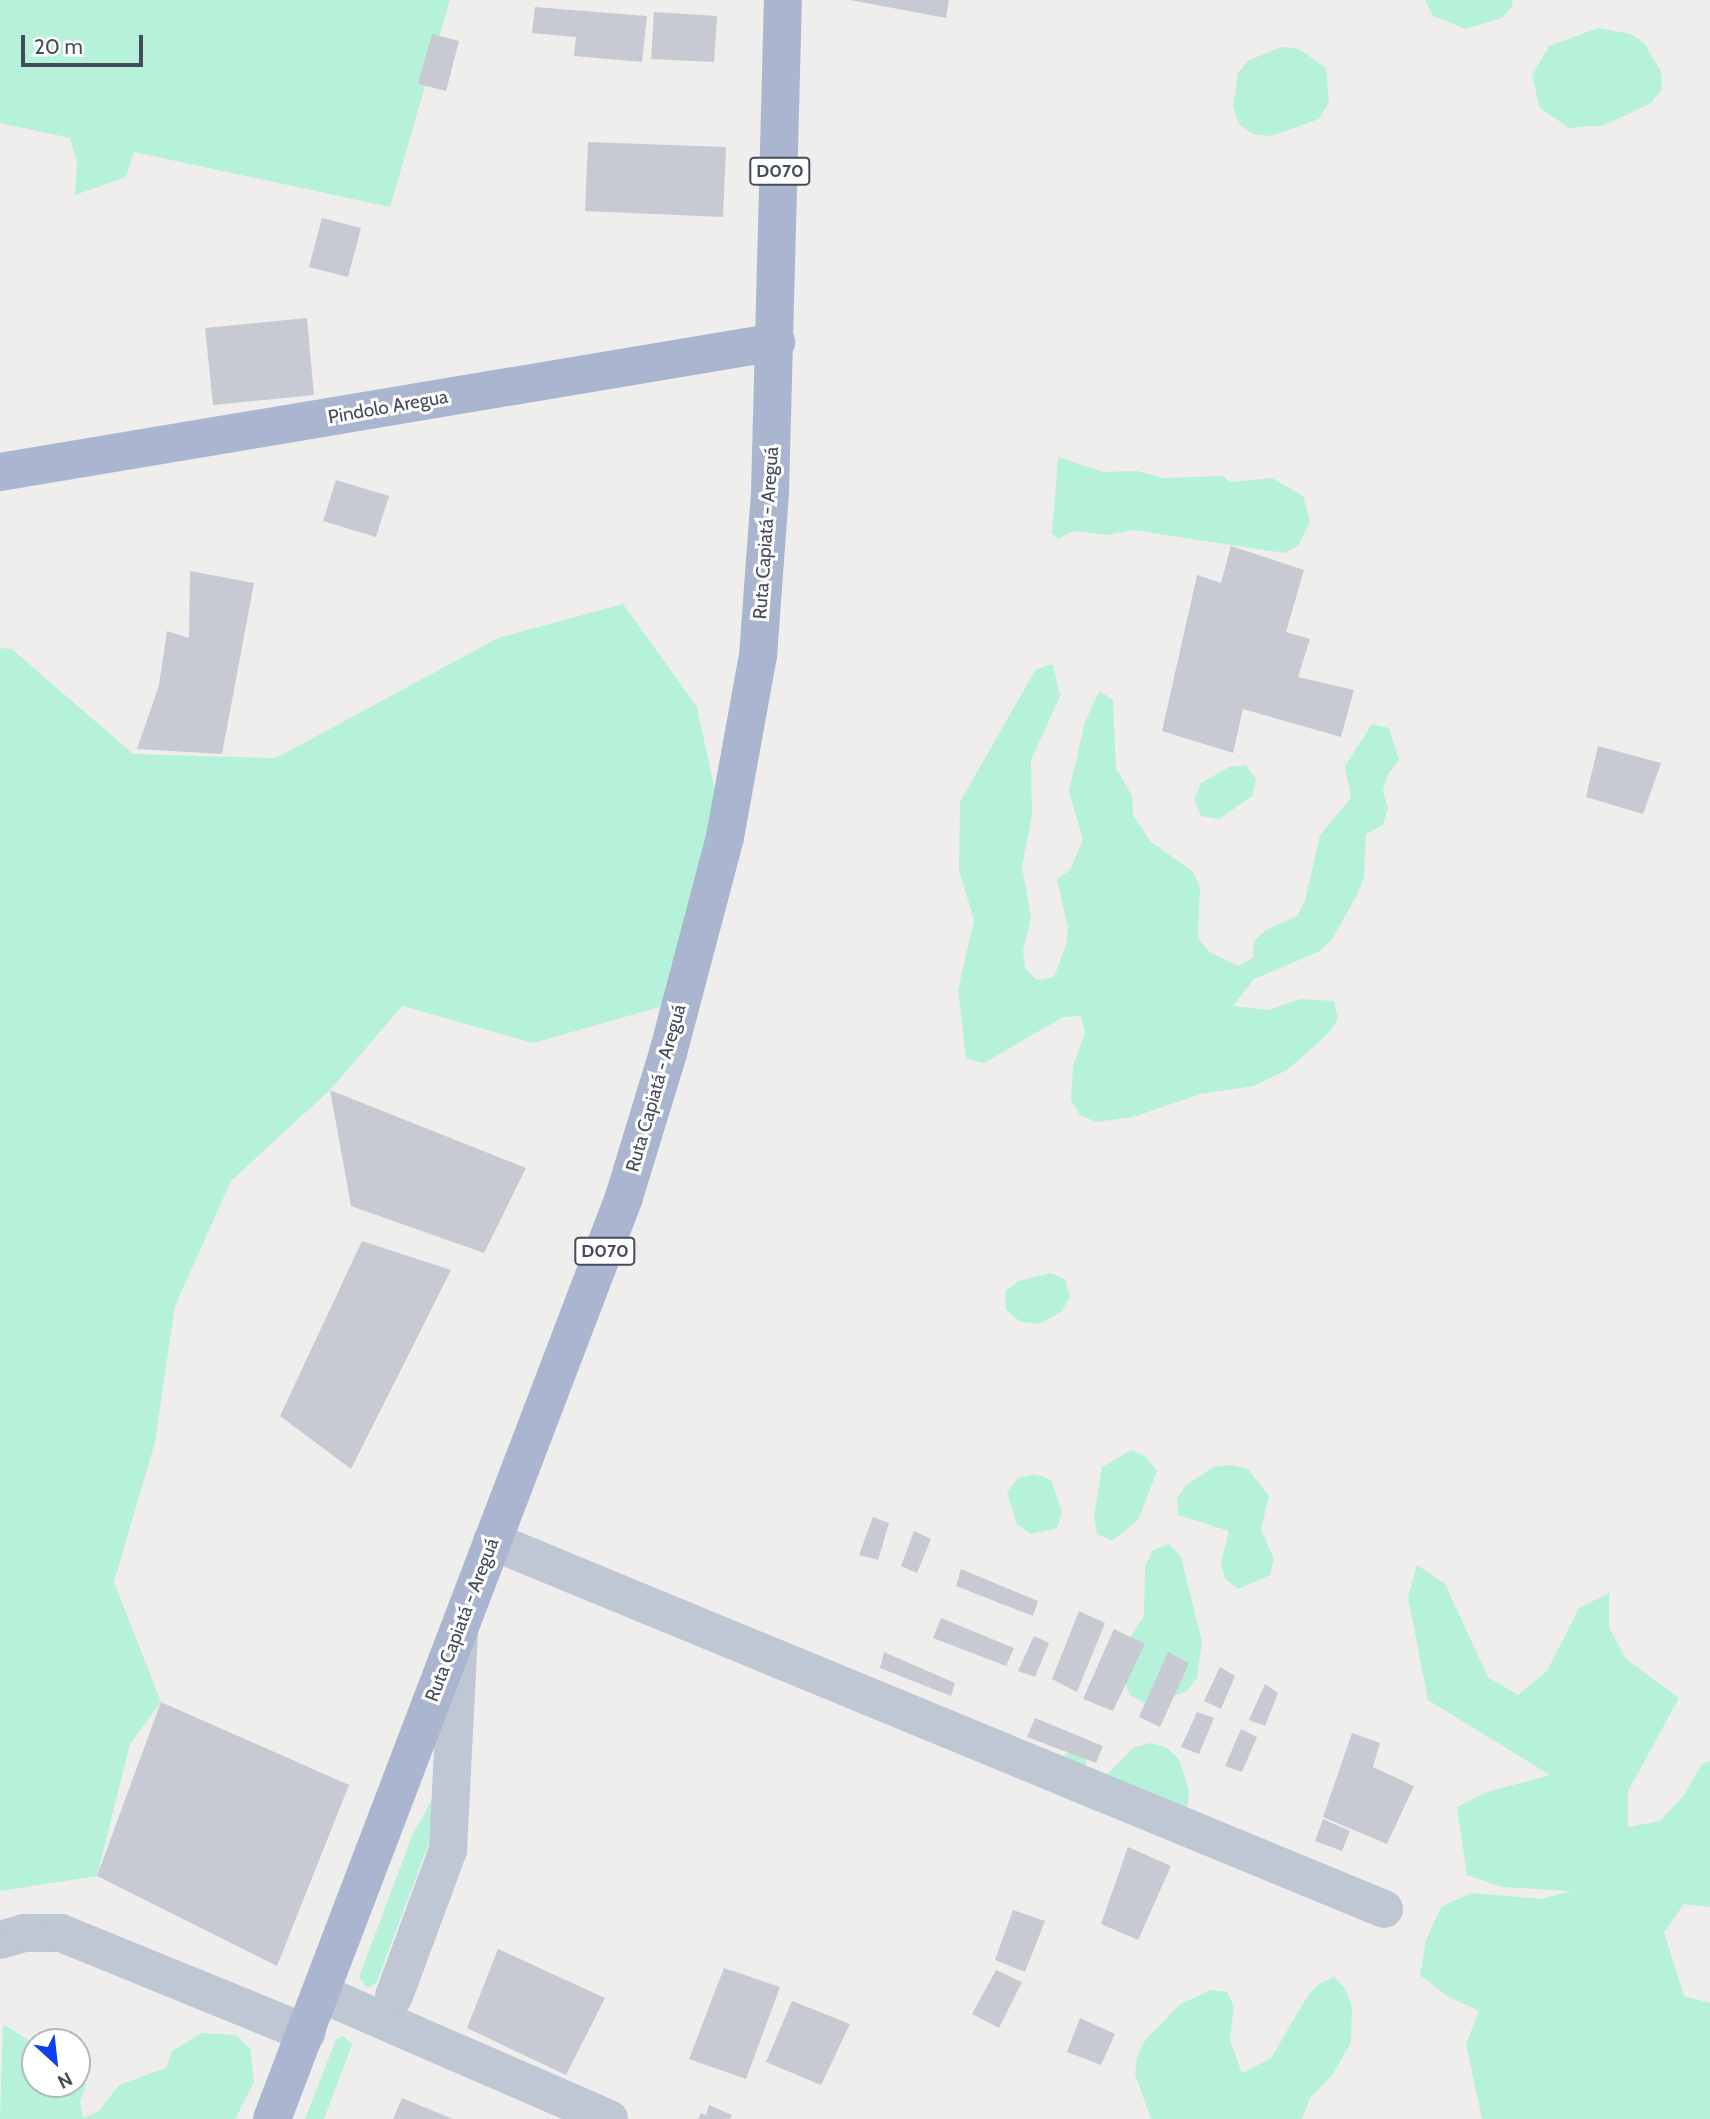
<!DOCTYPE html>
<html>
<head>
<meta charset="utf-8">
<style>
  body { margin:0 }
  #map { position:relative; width:1710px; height:2119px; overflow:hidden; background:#f0eded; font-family:Cabin,sans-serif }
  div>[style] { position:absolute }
  .green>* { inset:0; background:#b6f2d9 }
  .building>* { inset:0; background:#c8cad3 }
  .minor>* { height:38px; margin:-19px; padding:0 19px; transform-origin:19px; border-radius:19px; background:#bfc6d4 }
  .major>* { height:38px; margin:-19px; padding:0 19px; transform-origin:19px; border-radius:19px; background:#aab5cf }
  span { translate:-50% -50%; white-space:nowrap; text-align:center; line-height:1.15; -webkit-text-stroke:6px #fff; paint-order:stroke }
  .shield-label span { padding:2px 5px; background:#fff; border:2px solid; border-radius:5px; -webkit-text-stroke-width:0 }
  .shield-label { font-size:18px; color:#444c5c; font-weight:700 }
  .street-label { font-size:19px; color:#444c5c }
  .north { position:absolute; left:21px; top:2028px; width:70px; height:70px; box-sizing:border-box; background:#fff; border:2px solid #b4b7be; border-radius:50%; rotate:153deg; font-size:19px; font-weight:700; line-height:28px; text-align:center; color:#444c5c }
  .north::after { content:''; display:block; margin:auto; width:24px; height:32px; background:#0a41ed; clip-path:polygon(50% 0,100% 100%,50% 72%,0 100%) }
  .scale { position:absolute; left:21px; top:35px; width:122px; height:32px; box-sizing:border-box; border:4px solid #444c5c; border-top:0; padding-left:9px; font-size:21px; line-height:24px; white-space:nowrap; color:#444c5c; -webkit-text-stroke:5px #fff; paint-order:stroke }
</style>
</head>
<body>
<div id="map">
  <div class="green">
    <div style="clip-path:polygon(0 0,450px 0,390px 207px,134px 152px,126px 177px,75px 195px,77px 163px,70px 138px,0 123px)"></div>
    <div style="clip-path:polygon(1425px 0,1512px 0,1513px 5px,1502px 18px,1466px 29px,1433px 16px)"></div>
    <div style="clip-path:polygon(1598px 28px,1631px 34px,1645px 44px,1661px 72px,1662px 89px,1651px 103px,1605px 125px,1569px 128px,1540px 108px,1532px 76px,1549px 46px)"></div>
    <div style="clip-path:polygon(1282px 47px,1299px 49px,1326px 68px,1329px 102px,1319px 119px,1271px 136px,1253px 134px,1239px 124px,1233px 107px,1238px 73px,1249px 60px)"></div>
    <div style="clip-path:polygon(1058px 457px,1103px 472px,1137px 471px,1163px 478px,1223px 476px,1230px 482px,1272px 478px,1303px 496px,1310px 521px,1299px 545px,1284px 553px,1133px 530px,1107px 535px,1073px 531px,1058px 539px,1052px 533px)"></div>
    <div style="clip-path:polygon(623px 604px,697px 707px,725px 837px,663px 1006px,533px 1043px,402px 1006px,330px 1090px,231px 1181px,175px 1306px,155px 1442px,114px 1582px,161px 1702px,130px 1744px,97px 1876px,0 1891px,0 648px,12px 649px,133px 754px,276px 758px,498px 638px)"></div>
    <div style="clip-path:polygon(1053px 664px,1060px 696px,1031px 760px,1032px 815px,1022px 867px,1031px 917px,1023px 951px,1025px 968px,1037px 980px,1054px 977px,1066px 945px,1068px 928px,1057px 879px,1070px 870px,1083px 840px,1069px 791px,1085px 722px,1099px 691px,1113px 700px,1116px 768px,1132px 796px,1133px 815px,1151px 842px,1192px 871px,1200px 887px,1198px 937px,1208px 951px,1238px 966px,1253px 958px,1254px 941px,1266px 930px,1297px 916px,1305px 901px,1320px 835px,1351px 798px,1345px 766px,1372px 724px,1389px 728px,1399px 760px,1388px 774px,1383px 791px,1388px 808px,1383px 825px,1366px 834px,1364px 877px,1358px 893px,1332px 939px,1318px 952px,1254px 979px,1233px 1006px,1268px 1010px,1301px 999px,1334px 1001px,1338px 1019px,1329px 1033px,1287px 1070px,1254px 1086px,1201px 1094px,1133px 1117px,1096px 1122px,1080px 1115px,1071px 1100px,1073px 1066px,1085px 1033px,1081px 1016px,1063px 1017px,984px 1063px,966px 1059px,958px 990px,974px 920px,959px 870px,960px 802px,1036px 669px)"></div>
    <div style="clip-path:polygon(1246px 765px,1256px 779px,1252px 796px,1219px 819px,1201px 816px,1194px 800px,1201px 783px,1229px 767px)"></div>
    <div style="clip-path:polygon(1051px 1273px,1066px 1280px,1070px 1297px,1061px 1312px,1038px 1324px,1019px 1321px,1006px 1309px,1005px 1292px,1018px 1281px)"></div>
    <div style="clip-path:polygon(1131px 1450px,1146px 1457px,1157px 1471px,1138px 1520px,1112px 1541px,1097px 1534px,1094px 1517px,1102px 1467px)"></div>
    <div style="clip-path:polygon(1231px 1465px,1248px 1469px,1269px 1496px,1261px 1529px,1274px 1559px,1270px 1575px,1238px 1589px,1225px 1579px,1221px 1563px,1229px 1531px,1178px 1515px,1177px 1499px,1186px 1485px,1214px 1467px)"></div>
    <div style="clip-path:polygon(1035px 1474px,1051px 1480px,1062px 1512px,1057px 1528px,1031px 1534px,1017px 1524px,1007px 1492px,1018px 1478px)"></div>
    <div style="clip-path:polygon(1169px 1544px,1181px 1557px,1202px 1642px,1197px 1678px,1186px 1692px,1146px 1704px,1130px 1695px,1124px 1680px,1124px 1647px,1144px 1616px,1145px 1566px,1153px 1550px)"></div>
    <div style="clip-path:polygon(1417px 1565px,1445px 1584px,1488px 1677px,1518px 1695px,1547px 1671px,1579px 1608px,1609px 1593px,1609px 1627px,1626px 1659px,1679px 1698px,1628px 1791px,1628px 1827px,1660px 1821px,1684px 1795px,1702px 1764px,1710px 1761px,1710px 1907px,1684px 1904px,1664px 1932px,1684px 1996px,1710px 2003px,1710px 2119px,1482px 2119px,1466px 2044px,1479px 2011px,1447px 1996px,1420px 1975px,1426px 1940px,1441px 1907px,1471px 1893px,1540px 1899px,1572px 1891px,1502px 1887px,1467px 1875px,1457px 1807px,1487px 1792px,1550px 1775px,1428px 1700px,1408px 1597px)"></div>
    <div style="clip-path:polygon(1150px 1743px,1166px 1747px,1179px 1759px,1189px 1791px,1187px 1809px,1154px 1821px,1100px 1813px,1052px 1793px,1054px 1760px,1070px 1752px,1086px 1757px,1086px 1773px,1098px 1784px,1133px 1748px)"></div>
    <div style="clip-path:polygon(434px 1796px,429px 1843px,376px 1984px,367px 1988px,359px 1977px,412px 1836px)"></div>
    <div style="clip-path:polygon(1334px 1977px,1346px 1990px,1352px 2008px,1351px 2042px,1333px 2074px,1310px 2098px,1302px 2119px,1151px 2119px,1135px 2074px,1137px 2057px,1144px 2042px,1179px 2005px,1210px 1990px,1227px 1992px,1234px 2007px,1230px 2040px,1242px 2073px,1271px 2058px,1307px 1997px,1319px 1984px)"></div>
    <div style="clip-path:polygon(3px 2024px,35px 2044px,35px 2084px,77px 2084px,77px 2067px,81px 2069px,86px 2085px,80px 2101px,83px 2118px,98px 2112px,119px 2085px,166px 2068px,172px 2051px,202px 2033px,236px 2035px,250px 2048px,254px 2082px,235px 2119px,0 2119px)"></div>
    <div style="clip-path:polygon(344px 2036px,352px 2045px,324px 2119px,305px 2119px,336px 2039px)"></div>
  </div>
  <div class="building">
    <div style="clip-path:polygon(850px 0,949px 0,946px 18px)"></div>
    <div style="clip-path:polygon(535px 7px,647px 16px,642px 62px,574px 56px,576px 37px,532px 33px)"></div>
    <div style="clip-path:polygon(654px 12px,717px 16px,714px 62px,651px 59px)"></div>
    <div style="clip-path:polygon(432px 34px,459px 41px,446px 91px,418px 84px)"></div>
    <div style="clip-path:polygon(588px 142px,726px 147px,723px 217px,585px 211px)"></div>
    <div style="clip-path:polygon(322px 218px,361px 228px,348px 277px,309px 267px)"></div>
    <div style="clip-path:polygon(307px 318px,314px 395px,213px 405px,205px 328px)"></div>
    <div style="clip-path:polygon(336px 480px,389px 496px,376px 537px,323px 521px)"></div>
    <div style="clip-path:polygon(1231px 546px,1304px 570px,1286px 632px,1310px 639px,1298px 677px,1354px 690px,1341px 737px,1243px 709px,1233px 753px,1162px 731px,1197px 575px,1221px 583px)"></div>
    <div style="clip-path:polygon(190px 571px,254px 583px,222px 754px,137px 749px,159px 685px,167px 631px,189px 638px)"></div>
    <div style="clip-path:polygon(1598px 746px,1661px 763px,1643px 814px,1586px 797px)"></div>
    <div style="clip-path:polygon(330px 1090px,526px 1168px,484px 1253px,351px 1206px)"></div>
    <div style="clip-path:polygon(362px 1241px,451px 1270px,351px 1469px,280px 1416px)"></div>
    <div style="clip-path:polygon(873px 1517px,889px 1523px,878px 1560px,859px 1555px)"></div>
    <div style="clip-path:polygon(914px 1531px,931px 1539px,917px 1573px,901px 1566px)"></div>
    <div style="clip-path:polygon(961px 1569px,1038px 1601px,1033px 1616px,956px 1586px)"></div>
    <div style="clip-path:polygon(1079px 1611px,1105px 1623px,1077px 1692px,1052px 1679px)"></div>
    <div style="clip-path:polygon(941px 1618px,1014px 1648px,1006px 1666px,933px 1638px)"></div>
    <div style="clip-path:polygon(1114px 1629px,1145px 1644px,1113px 1711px,1083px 1699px)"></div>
    <div style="clip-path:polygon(1034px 1636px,1049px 1643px,1035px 1677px,1018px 1671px)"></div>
    <div style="clip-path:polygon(884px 1652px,955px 1683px,951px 1696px,880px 1668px)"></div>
    <div style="clip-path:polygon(1168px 1652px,1189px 1663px,1160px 1727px,1139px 1717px)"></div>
    <div style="clip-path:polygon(1220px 1667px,1235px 1676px,1221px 1709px,1204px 1701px)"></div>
    <div style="clip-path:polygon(1265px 1684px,1278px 1693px,1265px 1726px,1249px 1720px)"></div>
    <div style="clip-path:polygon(161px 1702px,349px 1785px,277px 1966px,97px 1876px)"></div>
    <div style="clip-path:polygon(1197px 1712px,1214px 1718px,1199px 1754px,1181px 1747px)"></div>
    <div style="clip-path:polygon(1035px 1718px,1103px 1746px,1096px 1763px,1027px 1737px)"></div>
    <div style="clip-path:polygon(1241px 1729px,1257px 1737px,1242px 1772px,1225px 1766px)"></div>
    <div style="clip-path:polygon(1352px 1733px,1380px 1743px,1373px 1767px,1414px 1786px,1387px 1844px,1323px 1817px)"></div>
    <div style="clip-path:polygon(1323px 1819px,1350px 1831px,1342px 1851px,1315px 1841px)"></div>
    <div style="clip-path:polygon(1128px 1847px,1171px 1866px,1138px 1940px,1101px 1924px)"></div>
    <div style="clip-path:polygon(1013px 1910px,1045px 1921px,1025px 1972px,995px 1960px)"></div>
    <div style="clip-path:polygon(498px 1949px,605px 1998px,566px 2075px,467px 2028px)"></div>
    <div style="clip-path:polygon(724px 1968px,780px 1987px,746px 2079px,689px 2059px)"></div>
    <div style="clip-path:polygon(996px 1970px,1022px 1982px,999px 2028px,972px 2014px)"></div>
    <div style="clip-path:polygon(792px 2001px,850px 2024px,821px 2085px,766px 2062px)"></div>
    <div style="clip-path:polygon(1080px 2018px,1115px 2034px,1101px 2065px,1067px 2052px)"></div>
    <div style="clip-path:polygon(402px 2098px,453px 2119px,393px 2119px)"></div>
    <div style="clip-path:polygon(709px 2105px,732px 2115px,730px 2119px,698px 2119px,701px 2113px,706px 2115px)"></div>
  </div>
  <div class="minor">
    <div style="left:492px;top:1541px;width:965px;rotate:22.42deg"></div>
    <div style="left:0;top:1940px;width:26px;rotate:-16deg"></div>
    <div style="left:25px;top:1933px;width:36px"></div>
    <div style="left:61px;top:1933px;width:265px;rotate:22.2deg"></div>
    <div style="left:322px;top:1994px;width:313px;rotate:23.5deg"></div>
    <div style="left:394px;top:1996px;width:156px;rotate:-69.7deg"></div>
    <div style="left:448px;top:1850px;width:217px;rotate:-87.1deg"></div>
  </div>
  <div class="major">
    <div style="left:0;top:472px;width:787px;rotate:-9.51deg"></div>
    <div style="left:272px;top:2119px;width:987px;rotate:-69.1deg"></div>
    <div style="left:624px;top:1197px;width:151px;rotate:-73deg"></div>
    <div style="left:668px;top:1053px;width:223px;rotate:-75.2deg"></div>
    <div style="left:725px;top:837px;width:184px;rotate:-79.7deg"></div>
    <div style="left:758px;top:656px;width:163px;rotate:-85.8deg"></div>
    <div style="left:770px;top:493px;width:493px;rotate:-88.5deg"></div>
  </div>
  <div class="shield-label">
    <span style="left:780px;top:171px">D070</span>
    <span style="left:605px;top:1251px">D070</span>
  </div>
  <div class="street-label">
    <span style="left:388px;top:407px;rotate:-10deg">Pindolo Aregua</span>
    <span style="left:766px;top:533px;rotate:-86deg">Ruta Capiatá - Areguá</span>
    <span style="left:656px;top:1088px;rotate:-74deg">Ruta Capiatá - Areguá</span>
    <span style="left:462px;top:1620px;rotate:-69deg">Ruta Capiatá - Areguá</span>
  </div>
  <div class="north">N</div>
  <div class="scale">20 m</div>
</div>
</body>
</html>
